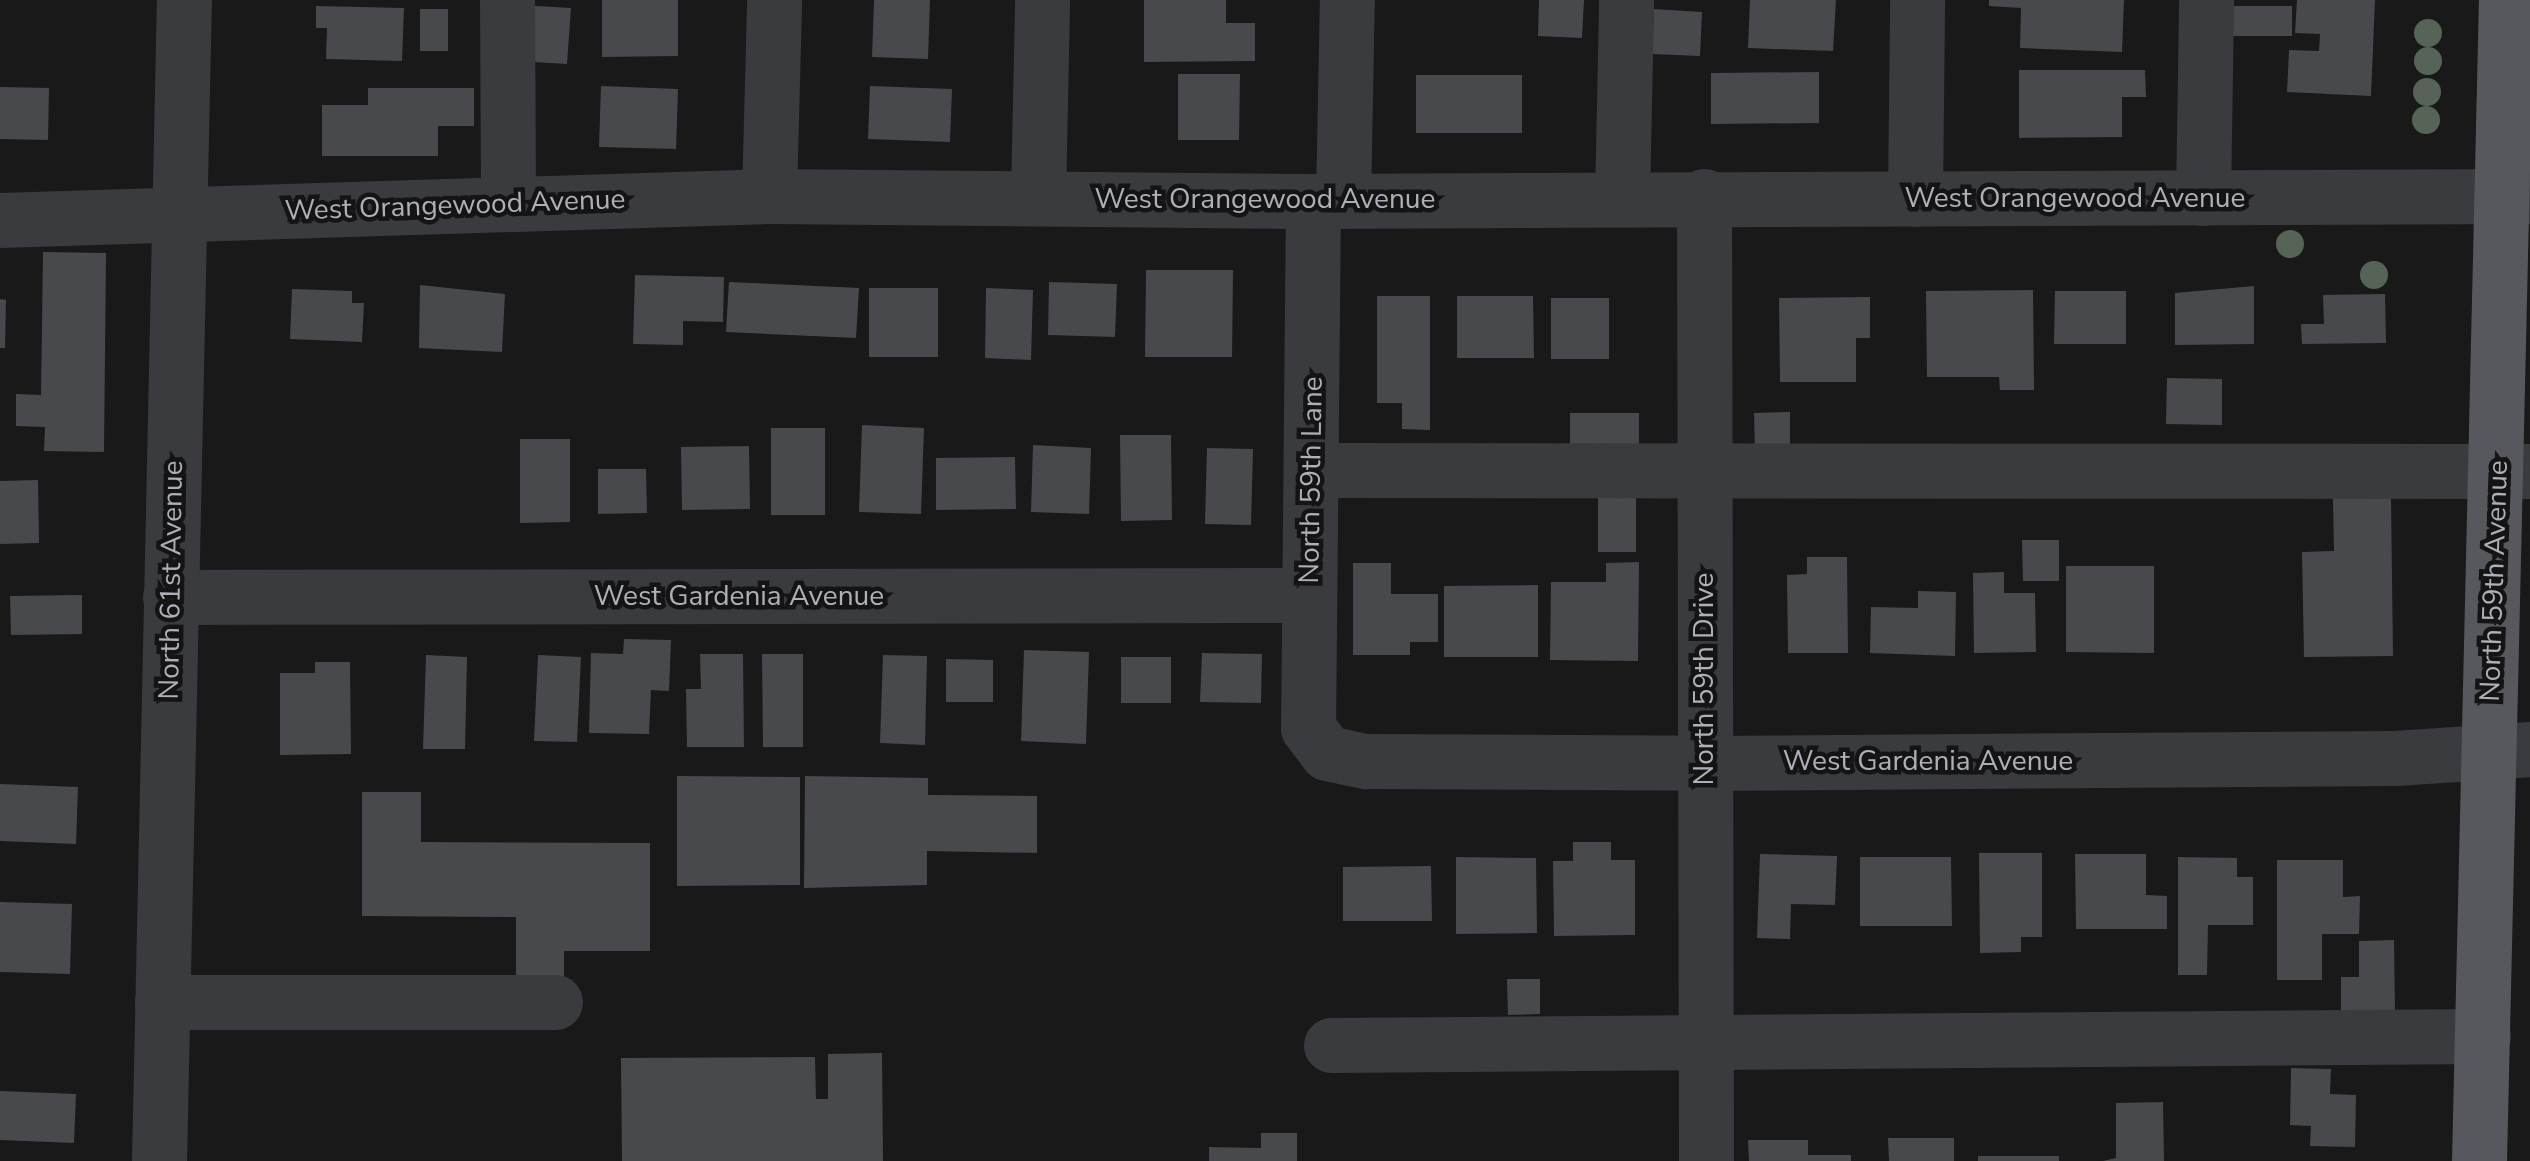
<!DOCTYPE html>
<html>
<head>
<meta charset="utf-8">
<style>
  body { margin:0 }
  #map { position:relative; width:2530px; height:1161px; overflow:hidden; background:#19191a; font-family:"Nunito Sans",sans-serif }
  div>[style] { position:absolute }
  .building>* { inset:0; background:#48494c }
  .minor>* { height:55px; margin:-27.5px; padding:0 27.5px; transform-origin:27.5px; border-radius:27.5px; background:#3a3b3f }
  .major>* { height:55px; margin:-27.5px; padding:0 27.5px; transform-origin:27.5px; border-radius:27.5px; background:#57585d }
  .trees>* { width:28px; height:28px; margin:-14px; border-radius:50%; background:#556456 }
  span { translate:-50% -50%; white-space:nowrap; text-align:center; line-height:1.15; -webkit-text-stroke:9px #141415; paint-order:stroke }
  .street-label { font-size:28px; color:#adb0b8 }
</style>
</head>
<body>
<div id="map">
  <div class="building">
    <div style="clip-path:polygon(602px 0,678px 0,678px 56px,602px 57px)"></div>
    <div style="clip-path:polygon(874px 0,930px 0,928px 59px,872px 57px)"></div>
    <div style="clip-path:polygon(1144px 0,1226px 0,1226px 23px,1255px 23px,1255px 61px,1144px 62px)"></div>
    <div style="clip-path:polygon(1539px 0,1584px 0,1582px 38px,1538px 36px)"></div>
    <div style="clip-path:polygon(1750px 0,1836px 0,1833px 51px,1748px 48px)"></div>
    <div style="clip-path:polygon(1989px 0,2124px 0,2122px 52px,2020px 48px,2021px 8px,1989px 6px)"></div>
    <div style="clip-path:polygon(2297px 0,2375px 0,2371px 96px,2287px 92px,2289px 50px,2319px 51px,2320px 34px,2295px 33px)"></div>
    <div style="clip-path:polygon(520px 5px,571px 8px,567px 64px,517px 61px)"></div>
    <div style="clip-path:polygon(316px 6px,404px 8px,402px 61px,326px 59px,327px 28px,316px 28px)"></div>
    <div style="clip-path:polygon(2215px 6px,2292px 6px,2292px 36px,2215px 36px)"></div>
    <div style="clip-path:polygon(420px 9px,448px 9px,448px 51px,420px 51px)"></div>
    <div style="clip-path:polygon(1654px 9px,1702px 12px,1700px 56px,1652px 54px)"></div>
    <div style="clip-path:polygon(2019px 70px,2145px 70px,2146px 97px,2122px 97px,2122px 137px,2019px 138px)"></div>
    <div style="clip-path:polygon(1819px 72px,1819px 123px,1711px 124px,1711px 73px)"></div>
    <div style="clip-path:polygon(1178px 74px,1240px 74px,1239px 140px,1178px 140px)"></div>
    <div style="clip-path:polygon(1416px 75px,1522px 75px,1522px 133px,1416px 133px)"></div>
    <div style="clip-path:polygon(601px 86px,678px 89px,676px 149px,599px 147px)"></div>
    <div style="clip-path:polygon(870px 86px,952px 89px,950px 142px,868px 139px)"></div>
    <div style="clip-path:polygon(0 87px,49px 88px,48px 140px,0 139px)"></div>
    <div style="clip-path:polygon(368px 88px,474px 88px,474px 126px,438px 126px,438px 156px,322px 156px,322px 105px,368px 105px)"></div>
    <div style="clip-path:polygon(43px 252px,106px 253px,104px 452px,44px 451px,45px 427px,16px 426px,16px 394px,41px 395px)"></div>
    <div style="clip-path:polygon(1146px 270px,1233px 270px,1232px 357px,1145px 357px)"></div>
    <div style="clip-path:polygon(635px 275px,724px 277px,723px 322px,683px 321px,683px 345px,633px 344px)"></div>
    <div style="clip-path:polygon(729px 282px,859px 288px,856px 338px,726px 332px)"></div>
    <div style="clip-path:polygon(1049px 282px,1117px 284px,1115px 337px,1048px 335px)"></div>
    <div style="clip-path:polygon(420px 285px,505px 294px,502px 352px,419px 348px)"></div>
    <div style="clip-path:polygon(2254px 286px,2254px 344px,2175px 345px,2175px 293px)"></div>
    <div style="clip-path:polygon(869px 288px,938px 288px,938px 357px,869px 357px)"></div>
    <div style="clip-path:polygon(986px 288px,1033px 290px,1031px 360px,985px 358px)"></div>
    <div style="clip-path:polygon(292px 289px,352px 291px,352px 303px,364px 303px,362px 342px,290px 339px)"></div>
    <div style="clip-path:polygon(2033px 290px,2034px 390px,2000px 390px,1999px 377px,1927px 377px,1926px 291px)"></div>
    <div style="clip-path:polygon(2055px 291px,2126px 291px,2126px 344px,2054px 344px)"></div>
    <div style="clip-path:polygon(2385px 294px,2386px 343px,2302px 344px,2301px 324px,2324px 324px,2323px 295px)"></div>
    <div style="clip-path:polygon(1377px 296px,1430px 296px,1430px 430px,1402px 429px,1402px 403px,1377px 403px)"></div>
    <div style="clip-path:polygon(1457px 296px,1533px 296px,1534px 358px,1457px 358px)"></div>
    <div style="clip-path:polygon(1870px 297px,1870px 338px,1856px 338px,1856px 382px,1780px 382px,1779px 298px)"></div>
    <div style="clip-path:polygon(1551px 298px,1609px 298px,1609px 359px,1551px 359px)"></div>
    <div style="clip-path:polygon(0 299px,6px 300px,5px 348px,0 348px)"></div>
    <div style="clip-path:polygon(2167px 378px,2222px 379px,2222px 425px,2166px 424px)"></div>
    <div style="clip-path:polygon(1790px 412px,1790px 452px,1755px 452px,1754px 413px)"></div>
    <div style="clip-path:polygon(1570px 413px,1639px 413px,1639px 450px,1570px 450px)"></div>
    <div style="clip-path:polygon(862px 425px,924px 428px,921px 514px,859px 512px)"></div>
    <div style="clip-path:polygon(771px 428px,825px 428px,825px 515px,771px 515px)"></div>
    <div style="clip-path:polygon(1120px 435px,1171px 435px,1172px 520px,1121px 521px)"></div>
    <div style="clip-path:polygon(520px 439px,570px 439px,570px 522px,520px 523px)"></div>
    <div style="clip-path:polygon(1033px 445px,1091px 448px,1089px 514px,1031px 512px)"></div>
    <div style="clip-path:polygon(749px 446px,750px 509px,682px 510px,681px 447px)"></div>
    <div style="clip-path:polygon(1207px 448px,1253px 449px,1251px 525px,1205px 524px)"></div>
    <div style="clip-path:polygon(1015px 457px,1016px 509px,936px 510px,936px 458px)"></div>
    <div style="clip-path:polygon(598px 469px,646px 469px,647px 513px,598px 514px)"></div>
    <div style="clip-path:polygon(38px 480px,39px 543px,0 544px,0 481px)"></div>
    <div style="clip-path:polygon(1598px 497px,1636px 497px,1636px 552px,1598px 552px)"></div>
    <div style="clip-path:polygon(2391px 497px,2393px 656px,2304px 657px,2302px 552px,2334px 551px,2333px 498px)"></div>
    <div style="clip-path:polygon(2022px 540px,2059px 540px,2059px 581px,2023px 581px)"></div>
    <div style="clip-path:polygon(1807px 557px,1847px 557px,1848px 653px,1788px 653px,1787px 575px,1807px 574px)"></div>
    <div style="clip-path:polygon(1639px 562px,1638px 661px,1550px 660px,1551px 582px,1606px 582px,1606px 563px)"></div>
    <div style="clip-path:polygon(1353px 563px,1391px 563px,1391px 594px,1438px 594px,1438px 642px,1410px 642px,1410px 655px,1353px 655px)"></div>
    <div style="clip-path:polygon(2066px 566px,2154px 566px,2154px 653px,2066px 652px)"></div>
    <div style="clip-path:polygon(2004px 572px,2004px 593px,2035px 593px,2036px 652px,1974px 653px,1973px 573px)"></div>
    <div style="clip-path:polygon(1538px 585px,1538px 657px,1444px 657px,1444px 586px)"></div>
    <div style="clip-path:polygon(1918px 591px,1956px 592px,1955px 656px,1870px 653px,1871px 607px,1918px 608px)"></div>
    <div style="clip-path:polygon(82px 595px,82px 634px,11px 635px,10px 596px)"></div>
    <div style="clip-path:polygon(624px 639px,671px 640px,669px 691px,651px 690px,649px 734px,589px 733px,591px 653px,623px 654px)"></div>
    <div style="clip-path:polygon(1024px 650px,1089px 652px,1086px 744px,1021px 741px)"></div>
    <div style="clip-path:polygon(1202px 653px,1262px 654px,1261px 703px,1200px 702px)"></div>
    <div style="clip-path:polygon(700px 654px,743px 654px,744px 747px,687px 747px,686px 689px,701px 689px)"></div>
    <div style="clip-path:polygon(762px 654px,803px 654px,803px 747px,763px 747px)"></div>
    <div style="clip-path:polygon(426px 655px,467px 657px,465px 749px,423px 749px)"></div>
    <div style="clip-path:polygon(538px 655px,581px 657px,577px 742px,534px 741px)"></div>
    <div style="clip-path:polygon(883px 655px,927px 656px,925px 745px,880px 743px)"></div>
    <div style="clip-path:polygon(1121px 657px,1171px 657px,1171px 703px,1121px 703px)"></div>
    <div style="clip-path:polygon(946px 659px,993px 660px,993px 702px,946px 702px)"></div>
    <div style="clip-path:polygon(315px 662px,350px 662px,351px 754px,280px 755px,280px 673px,315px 673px)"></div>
    <div style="clip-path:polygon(677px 776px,800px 777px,800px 885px,677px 886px)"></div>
    <div style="clip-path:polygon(805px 776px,928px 778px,928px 795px,1037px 796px,1037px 853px,927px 851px,927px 885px,804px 888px)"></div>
    <div style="clip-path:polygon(0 784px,78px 787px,76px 844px,0 841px)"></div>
    <div style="clip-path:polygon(362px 792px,421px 792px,421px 842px,650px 843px,650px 951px,564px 951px,564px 980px,516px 980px,516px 917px,362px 916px)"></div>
    <div style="clip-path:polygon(1573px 842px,1611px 842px,1611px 860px,1635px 860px,1635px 935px,1554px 936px,1553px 861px,1573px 861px)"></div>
    <div style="clip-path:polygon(1979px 853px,2042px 853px,2042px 937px,2021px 937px,2021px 952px,1980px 953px)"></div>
    <div style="clip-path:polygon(1760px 854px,1837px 856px,1835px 905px,1791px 904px,1790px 939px,1757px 938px)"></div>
    <div style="clip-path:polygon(2075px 854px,2146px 854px,2146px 895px,2167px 896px,2167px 929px,2076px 929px)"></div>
    <div style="clip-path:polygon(1456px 857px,1536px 858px,1537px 933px,1456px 934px)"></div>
    <div style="clip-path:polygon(1860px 857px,1951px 857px,1952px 926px,1860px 926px)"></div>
    <div style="clip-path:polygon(2178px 857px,2237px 858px,2237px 877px,2253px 877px,2253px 925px,2208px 925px,2207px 975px,2178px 975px)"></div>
    <div style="clip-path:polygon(2277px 860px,2343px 860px,2343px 897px,2360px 896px,2359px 934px,2322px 934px,2322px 980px,2277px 980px)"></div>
    <div style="clip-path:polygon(1431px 866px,1432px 921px,1343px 921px,1343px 867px)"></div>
    <div style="clip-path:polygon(0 902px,72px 904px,70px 974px,0 972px)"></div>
    <div style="clip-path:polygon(2394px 940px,2395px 1013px,2341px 1014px,2341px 977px,2359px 977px,2359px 941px)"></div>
    <div style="clip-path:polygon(1507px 979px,1540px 979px,1540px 1014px,1508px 1015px)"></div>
    <div style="clip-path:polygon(882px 1053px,883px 1161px,622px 1161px,621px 1058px,815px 1057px,816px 1099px,828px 1099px,828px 1054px)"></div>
    <div style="clip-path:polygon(2291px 1068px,2331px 1069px,2330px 1094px,2356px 1095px,2355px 1147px,2310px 1146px,2311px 1126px,2290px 1125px)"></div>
    <div style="clip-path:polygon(0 1091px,76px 1094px,74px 1143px,0 1140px)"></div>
    <div style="clip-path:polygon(2163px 1102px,2164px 1161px,2103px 1161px,2116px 1158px,2116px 1103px)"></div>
    <div style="clip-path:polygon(1261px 1133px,1297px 1133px,1297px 1161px,1209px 1161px,1209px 1147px,1261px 1148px)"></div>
    <div style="clip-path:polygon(1888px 1138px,1954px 1138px,1954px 1161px,1889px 1161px)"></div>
    <div style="clip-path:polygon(1748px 1140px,1808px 1140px,1808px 1155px,1851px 1155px,1851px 1161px,1749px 1161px)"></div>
    <div style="clip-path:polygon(1978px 1156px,2059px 1156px,2059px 1161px,1978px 1161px)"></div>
  </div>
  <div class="minor">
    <div style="left:507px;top:0;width:200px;rotate:89.7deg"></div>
    <div style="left:769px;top:196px;width:196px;rotate:-88.5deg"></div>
    <div style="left:1704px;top:196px;width:965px;rotate:89.88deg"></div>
    <div style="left:1038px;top:197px;width:197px;rotate:-88.8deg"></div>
    <div style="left:2203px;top:198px;width:198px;rotate:-89.1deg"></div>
    <div style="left:1622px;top:199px;width:199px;rotate:-88.8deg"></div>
    <div style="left:1915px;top:199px;width:199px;rotate:-89.4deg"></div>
    <div style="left:1313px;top:201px;width:527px;rotate:90.54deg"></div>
    <div style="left:1308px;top:728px;width:31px;rotate:53deg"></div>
    <div style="left:1327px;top:753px;width:40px;rotate:12deg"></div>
    <div style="left:1366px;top:761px;width:339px;rotate:0.3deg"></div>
    <div style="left:1705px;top:763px;width:690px;rotate:-0.42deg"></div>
    <div style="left:2395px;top:758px;width:135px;rotate:-3.8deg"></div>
    <div style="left:1343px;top:201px;width:201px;rotate:-88.9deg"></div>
    <div style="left:0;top:220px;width:769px;rotate:-1.79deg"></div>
    <div style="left:769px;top:196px;width:544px;rotate:0.53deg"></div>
    <div style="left:1313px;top:201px;width:1217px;rotate:-0.24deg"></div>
    <div style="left:1313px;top:470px;width:1217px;rotate:0.05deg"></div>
    <div style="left:170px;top:597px;width:1139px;rotate:-0.1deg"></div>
    <div style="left:162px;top:1002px;width:393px"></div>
    <div style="left:1331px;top:1045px;width:1152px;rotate:-0.45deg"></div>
    <div style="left:159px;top:1161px;width:1161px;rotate:-88.77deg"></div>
  </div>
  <div class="major">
    <div style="left:2479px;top:1161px;width:1161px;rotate:-88.67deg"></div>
  </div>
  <div class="trees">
    <div style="left:2428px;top:33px"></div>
    <div style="left:2428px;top:61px"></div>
    <div style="left:2427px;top:92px"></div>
    <div style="left:2426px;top:120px"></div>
    <div style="left:2290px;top:244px"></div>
    <div style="left:2374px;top:275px"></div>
  </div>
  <div class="street-label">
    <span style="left:2075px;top:198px">West Orangewood Avenue</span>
    <span style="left:1265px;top:199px">West Orangewood Avenue</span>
    <span style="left:455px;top:205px;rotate:-2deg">West Orangewood Avenue</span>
    <span style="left:1311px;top:480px;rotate:-89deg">North 59th Lane</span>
    <span style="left:171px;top:580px;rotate:-89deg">North 61st Avenue</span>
    <span style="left:2494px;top:581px;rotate:-88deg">North 59th Avenue</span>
    <span style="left:739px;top:596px">West Gardenia Avenue</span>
    <span style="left:1704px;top:679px;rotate:-90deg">North 59th Drive</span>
    <span style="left:1928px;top:761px">West Gardenia Avenue</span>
  </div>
</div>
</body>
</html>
